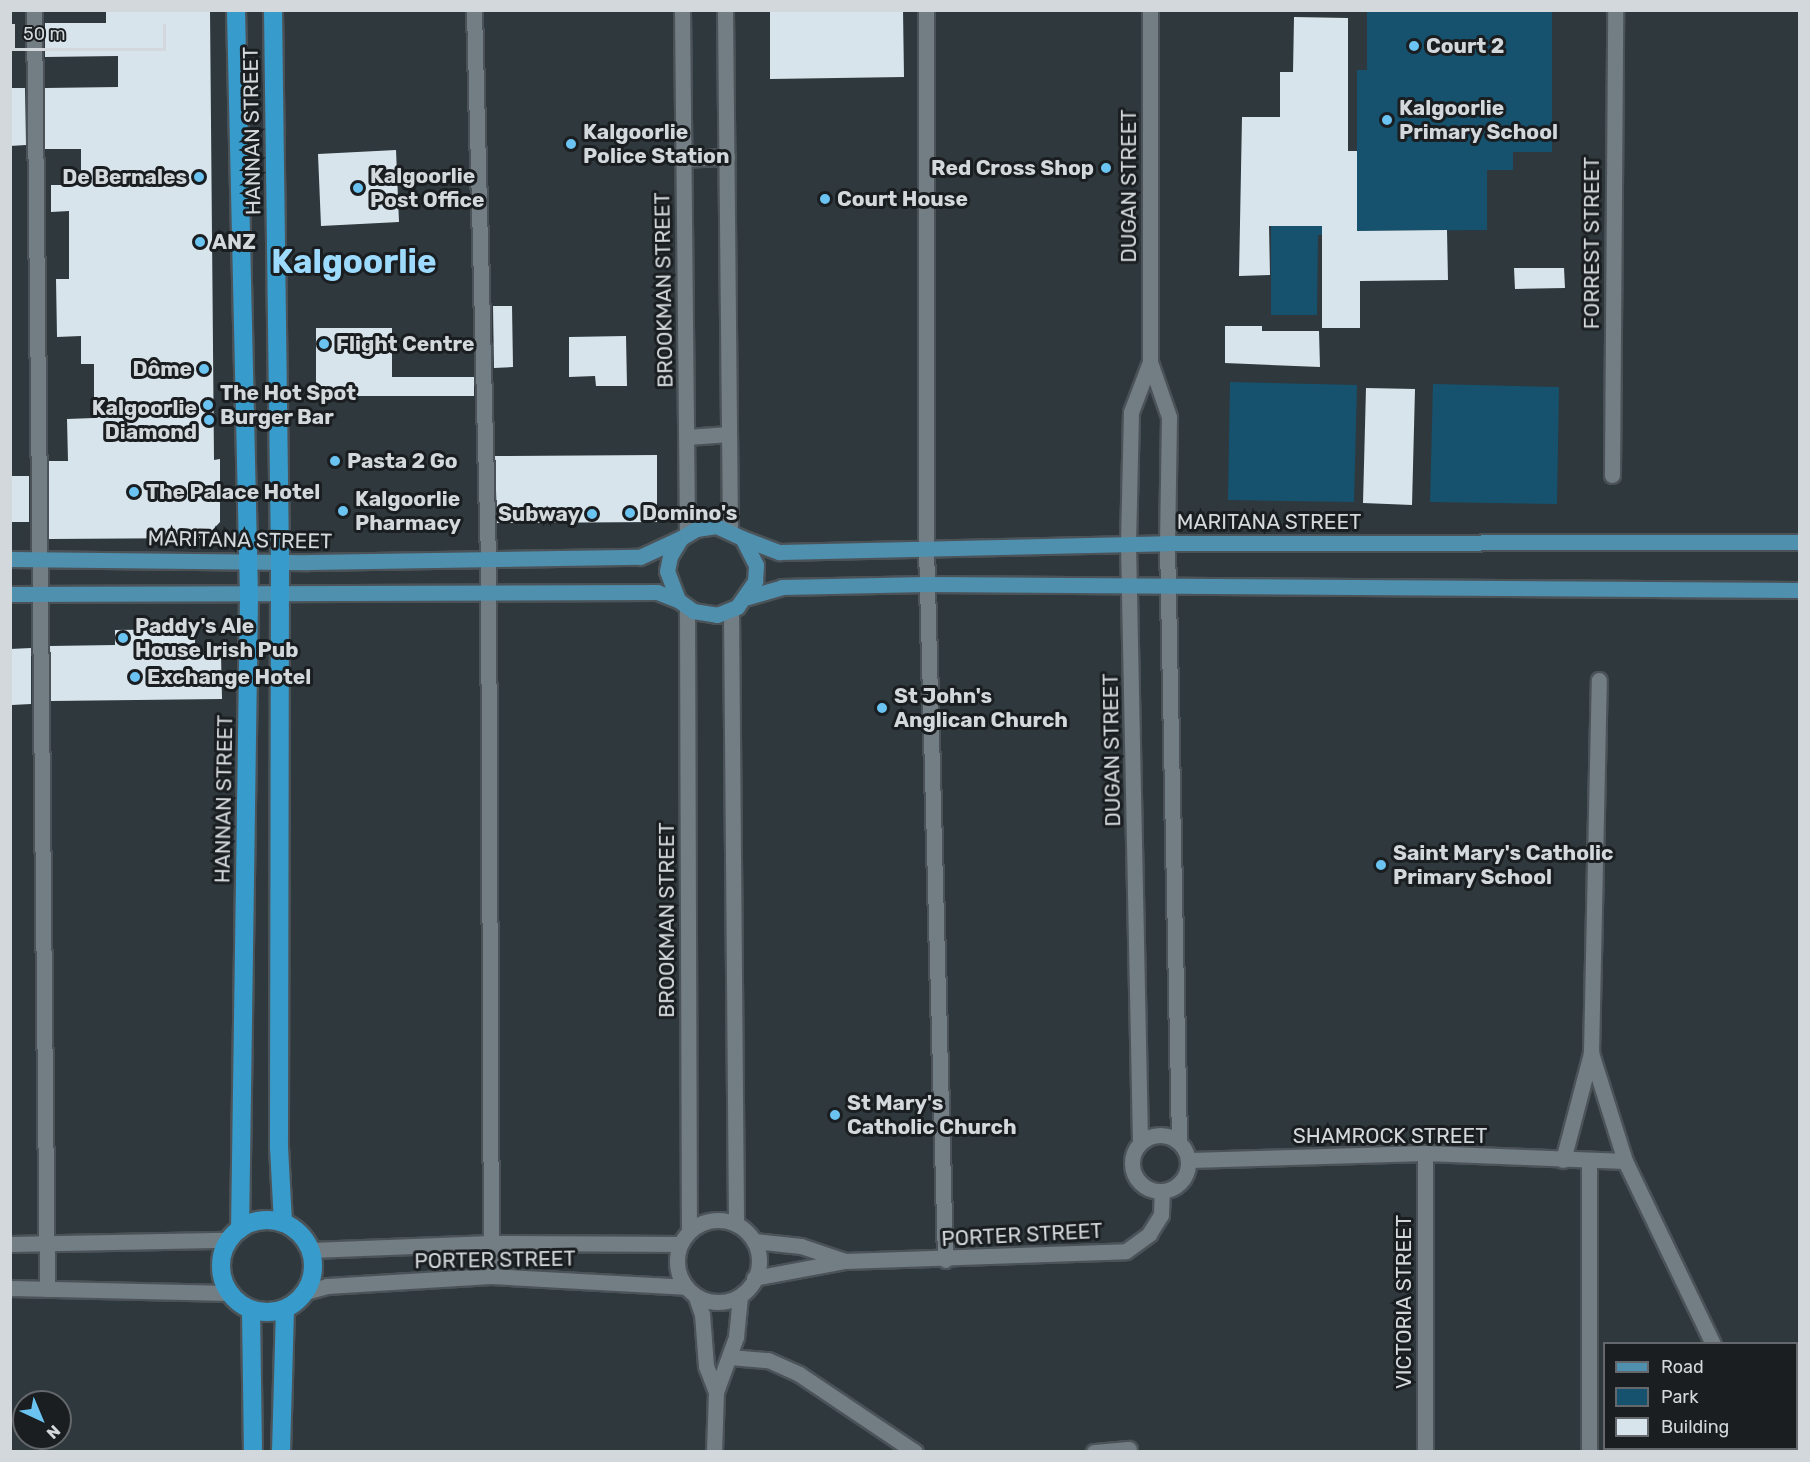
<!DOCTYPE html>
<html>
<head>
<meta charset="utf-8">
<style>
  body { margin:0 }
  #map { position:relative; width:1810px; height:1462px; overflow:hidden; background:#2e383d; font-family:Rubik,sans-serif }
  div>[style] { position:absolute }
  .green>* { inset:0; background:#16526e }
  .building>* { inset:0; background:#d8e4eb }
  .roads { filter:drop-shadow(2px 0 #4b5358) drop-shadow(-2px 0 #4b5358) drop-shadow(0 2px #4b5358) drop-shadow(0 -2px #4b5358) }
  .minor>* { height:15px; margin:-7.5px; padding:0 7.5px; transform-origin:7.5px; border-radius:7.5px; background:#737e84 }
  .minor>.ring { margin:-7.5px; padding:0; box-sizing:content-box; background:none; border:15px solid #737e84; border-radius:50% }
  .major>* { height:15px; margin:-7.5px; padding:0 7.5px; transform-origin:7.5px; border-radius:7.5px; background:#4f90af }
  .highway>* { height:18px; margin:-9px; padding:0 9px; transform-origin:9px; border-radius:9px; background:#379ccc }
  .highway>.ring { margin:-9px; padding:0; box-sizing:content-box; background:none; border:18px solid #379ccc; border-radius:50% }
  .dots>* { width:16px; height:16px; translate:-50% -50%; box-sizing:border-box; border:3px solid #1a1e21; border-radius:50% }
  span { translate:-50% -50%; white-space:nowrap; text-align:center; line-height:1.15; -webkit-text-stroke:6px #1a1e21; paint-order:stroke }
  .poi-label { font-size:21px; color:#d2d8dc; font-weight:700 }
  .left { translate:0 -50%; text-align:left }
  .right { translate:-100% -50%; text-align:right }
  .street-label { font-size:21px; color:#d2d8dc }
  .town-label { font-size:33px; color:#9ddbfe; font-weight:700 }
  .frame { position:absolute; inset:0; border:12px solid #d2d8dc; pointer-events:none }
  .legend { position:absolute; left:1603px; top:1342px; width:195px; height:108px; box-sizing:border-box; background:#1a1e21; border:2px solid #64686c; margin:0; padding:8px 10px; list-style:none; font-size:18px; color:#d2d8dc }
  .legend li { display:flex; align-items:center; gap:12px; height:30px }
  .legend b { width:30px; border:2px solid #64686c }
  .north { position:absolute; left:12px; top:1390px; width:60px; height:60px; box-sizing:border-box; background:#1a1e21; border:2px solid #64686c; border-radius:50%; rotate:136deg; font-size:16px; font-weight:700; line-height:24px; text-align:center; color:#d2d8dc }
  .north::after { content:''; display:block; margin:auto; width:21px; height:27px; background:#6bc3f2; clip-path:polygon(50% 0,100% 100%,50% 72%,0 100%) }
  .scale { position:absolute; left:12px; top:24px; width:154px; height:27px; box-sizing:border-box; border:3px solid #d2d8dc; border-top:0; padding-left:8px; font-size:18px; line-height:21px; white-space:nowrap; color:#d2d8dc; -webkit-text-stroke:4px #1a1e21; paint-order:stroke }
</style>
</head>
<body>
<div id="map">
  <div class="green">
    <div style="clip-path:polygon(1367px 11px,1552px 11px,1552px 152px,1513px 152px,1513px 170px,1487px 170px,1487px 230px,1360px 231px,1360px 235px,1318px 235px,1317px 315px,1271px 315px,1271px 226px,1300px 226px,1300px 189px,1357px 215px,1357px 70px,1367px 70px)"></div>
    <div style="clip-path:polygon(1230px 382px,1357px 385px,1354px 502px,1228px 500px)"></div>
    <div style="clip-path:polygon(1433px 384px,1559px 387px,1557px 504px,1430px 502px)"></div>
  </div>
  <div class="building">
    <div style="clip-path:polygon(106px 10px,210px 10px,214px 460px,220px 459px,220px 522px,205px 538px,49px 539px,48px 461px,68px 461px,67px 419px,94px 418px,94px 364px,81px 364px,81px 336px,57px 337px,56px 279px,69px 279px,69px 211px,51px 212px,51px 185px,81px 185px,81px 149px,45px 149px,45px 88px,118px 87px,118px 56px,45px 57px,45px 23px,106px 23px)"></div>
    <div style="clip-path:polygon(770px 10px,903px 10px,904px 77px,770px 79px)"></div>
    <div style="clip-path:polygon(1294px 17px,1348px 18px,1348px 151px,1357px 151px,1357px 231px,1447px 230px,1448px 280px,1360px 281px,1360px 328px,1322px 328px,1322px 226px,1269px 226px,1270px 275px,1239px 276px,1242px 117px,1280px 117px,1280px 72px,1293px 72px)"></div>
    <div style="clip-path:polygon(10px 88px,25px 88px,26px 145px,10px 146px)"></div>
    <div style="clip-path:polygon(396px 150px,399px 222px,321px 226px,318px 154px)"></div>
    <div style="clip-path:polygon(1514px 268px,1564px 268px,1565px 288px,1515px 289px)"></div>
    <div style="clip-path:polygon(493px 306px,512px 306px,513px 367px,494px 368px)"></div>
    <div style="clip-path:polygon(1225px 326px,1262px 326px,1262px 331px,1319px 331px,1320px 367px,1225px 363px)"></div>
    <div style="clip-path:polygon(316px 328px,392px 328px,392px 377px,474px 377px,474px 396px,316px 396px)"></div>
    <div style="clip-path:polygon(626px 336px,627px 386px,596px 386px,595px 376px,569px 377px,569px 337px)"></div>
    <div style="clip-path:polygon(1366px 388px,1415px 389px,1412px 505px,1363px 503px)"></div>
    <div style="clip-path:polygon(657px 455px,657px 522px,497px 523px,495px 456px)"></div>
    <div style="clip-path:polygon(10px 476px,29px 476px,29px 522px,10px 522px)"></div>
    <div style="clip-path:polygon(195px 629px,195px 655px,221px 655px,222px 699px,51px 701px,50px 646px,115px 645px,115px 630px)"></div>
    <div style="clip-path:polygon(31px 648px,31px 704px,12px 705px,10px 649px)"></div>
  </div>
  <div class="roads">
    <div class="minor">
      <div style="left:34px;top:10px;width:1279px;rotate:89.42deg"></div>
      <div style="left:474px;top:10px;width:550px;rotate:88.54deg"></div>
      <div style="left:488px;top:560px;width:716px;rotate:89.76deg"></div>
      <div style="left:682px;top:10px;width:524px;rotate:89.45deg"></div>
      <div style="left:725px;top:10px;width:520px;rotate:89.45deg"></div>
      <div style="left:926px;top:10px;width:537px;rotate:90deg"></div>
      <div style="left:926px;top:547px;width:713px;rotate:88.47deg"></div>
      <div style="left:1150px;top:10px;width:352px;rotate:90deg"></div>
      <div style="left:1150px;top:362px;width:58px;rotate:70.9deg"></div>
      <div style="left:1169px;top:417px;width:126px;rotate:90.9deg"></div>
      <div style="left:1167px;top:543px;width:597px;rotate:88.85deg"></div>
      <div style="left:684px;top:159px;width:43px;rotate:-2.7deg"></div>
      <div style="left:687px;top:437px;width:42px;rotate:-4.1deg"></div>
      <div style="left:1612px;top:475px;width:465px;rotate:-89.6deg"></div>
      <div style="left:687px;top:608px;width:623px;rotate:89.82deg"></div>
      <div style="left:731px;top:611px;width:613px;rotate:89.53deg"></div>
      <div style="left:1591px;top:1053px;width:113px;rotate:72.5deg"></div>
      <div class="ring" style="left:1132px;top:1135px;width:41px;height:41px"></div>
      <div style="left:1140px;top:1141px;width:597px;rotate:-91.15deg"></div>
      <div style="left:1128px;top:544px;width:132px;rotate:-88.7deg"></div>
      <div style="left:1131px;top:412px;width:53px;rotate:-69.2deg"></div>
      <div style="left:1425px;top:1153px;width:299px;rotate:90deg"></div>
      <div style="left:1190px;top:1160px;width:235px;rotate:-1.7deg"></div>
      <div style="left:1425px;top:1153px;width:200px;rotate:2.3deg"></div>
      <div style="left:1625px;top:1161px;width:203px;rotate:64.3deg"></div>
      <div style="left:1563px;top:1160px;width:111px;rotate:-75.3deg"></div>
      <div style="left:1591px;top:1053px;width:373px;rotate:-88.8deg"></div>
      <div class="ring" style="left:677px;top:1220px;width:67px;height:67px"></div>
      <div style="left:754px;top:1241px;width:47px;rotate:6.1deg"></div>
      <div style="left:801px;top:1246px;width:46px;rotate:18.8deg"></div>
      <div style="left:10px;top:1244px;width:218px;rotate:-1.1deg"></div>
      <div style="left:311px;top:1250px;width:180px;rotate:-2.2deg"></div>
      <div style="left:491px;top:1243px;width:189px;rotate:0.3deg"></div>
      <div style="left:754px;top:1278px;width:93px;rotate:-10.6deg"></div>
      <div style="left:845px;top:1261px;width:281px;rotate:-2deg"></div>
      <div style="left:1126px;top:1251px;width:29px;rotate:-36deg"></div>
      <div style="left:1149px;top:1234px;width:22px;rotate:-58deg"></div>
      <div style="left:1161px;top:1215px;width:24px;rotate:-88deg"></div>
      <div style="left:10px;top:1288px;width:219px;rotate:1.3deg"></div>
      <div style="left:305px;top:1292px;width:23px;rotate:-15deg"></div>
      <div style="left:327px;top:1286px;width:164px;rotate:-3.5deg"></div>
      <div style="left:491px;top:1276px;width:194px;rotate:3.2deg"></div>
      <div style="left:696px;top:1297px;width:18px;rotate:71deg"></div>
      <div style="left:702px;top:1314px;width:52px;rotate:85.6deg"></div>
      <div style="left:706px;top:1366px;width:28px;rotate:69deg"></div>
      <div style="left:730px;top:1357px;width:38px;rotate:5deg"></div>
      <div style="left:768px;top:1360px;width:34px;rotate:24deg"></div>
      <div style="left:799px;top:1374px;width:140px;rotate:33.9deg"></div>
      <div style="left:1764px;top:1448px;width:4px;rotate:63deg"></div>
      <div style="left:714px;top:1452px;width:60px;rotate:-88.1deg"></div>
      <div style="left:716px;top:1392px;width:59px;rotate:-70deg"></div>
      <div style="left:736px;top:1337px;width:41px;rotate:-84.4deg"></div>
      <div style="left:1094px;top:1452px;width:35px;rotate:-5deg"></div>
      <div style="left:1589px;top:1452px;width:291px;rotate:-90deg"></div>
    </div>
    <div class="major">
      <div style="left:742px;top:538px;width:40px;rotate:21deg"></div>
      <div style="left:779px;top:552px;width:388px;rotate:-1.3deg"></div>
      <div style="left:1167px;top:543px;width:633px;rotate:-0.09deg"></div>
      <div style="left:10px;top:559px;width:299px;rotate:0.6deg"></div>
      <div style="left:309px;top:562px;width:331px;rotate:-0.9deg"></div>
      <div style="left:640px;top:557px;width:45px;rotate:-24.9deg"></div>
      <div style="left:10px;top:594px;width:647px;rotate:-0.18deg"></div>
      <div style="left:657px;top:592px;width:22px;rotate:21deg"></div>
      <div style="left:678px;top:600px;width:19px;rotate:36deg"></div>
      <div style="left:693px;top:611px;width:24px;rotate:9deg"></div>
      <div style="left:717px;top:615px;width:22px;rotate:-22deg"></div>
      <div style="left:737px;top:607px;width:32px;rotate:-55deg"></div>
      <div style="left:755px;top:581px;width:16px;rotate:-86deg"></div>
      <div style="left:756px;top:565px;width:30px;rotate:-117deg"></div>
      <div style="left:742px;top:538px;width:29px;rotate:-155deg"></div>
      <div style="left:716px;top:526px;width:20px;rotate:171deg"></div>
      <div style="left:696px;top:529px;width:17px;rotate:149deg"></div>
      <div style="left:681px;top:538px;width:21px;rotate:121deg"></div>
      <div style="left:670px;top:556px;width:15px;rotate:101deg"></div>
      <div style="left:667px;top:571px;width:31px;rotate:69deg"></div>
      <div style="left:748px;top:597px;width:35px;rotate:-16deg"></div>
      <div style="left:782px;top:587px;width:145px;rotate:-1.2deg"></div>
      <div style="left:927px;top:584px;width:873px;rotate:0.39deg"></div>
    </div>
    <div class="highway">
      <div style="left:236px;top:10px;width:586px;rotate:88.73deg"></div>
      <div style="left:249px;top:596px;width:633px;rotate:90.81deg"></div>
      <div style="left:273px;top:10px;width:552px;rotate:89.27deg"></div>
      <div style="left:280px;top:562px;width:585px;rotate:90.1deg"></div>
      <div style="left:279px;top:1147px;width:76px;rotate:87deg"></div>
      <div class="ring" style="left:221px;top:1220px;width:74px;height:74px"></div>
      <div style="left:251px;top:1310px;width:142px;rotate:89.2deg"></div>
      <div style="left:281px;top:1452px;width:143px;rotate:-88.4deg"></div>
    </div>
  </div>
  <div class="dots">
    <div style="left:1414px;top:46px;background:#6bc3f2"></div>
    <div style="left:1387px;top:120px;background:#6bc3f2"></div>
    <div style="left:571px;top:144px;background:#6bc3f2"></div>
    <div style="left:1106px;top:168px;background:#6bc3f2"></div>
    <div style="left:199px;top:177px;background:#6bc3f2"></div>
    <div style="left:358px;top:188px;background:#6bc3f2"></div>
    <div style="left:825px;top:199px;background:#6bc3f2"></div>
    <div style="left:200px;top:242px;background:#6bc3f2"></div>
    <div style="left:324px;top:344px;background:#6bc3f2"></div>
    <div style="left:204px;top:369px;background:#6bc3f2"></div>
    <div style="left:208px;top:405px;background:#6bc3f2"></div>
    <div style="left:209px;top:420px;background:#6bc3f2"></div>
    <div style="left:335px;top:461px;background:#6bc3f2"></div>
    <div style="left:134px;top:492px;background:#6bc3f2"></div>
    <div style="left:343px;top:511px;background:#6bc3f2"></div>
    <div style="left:630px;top:513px;background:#6bc3f2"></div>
    <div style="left:592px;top:514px;background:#6bc3f2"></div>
    <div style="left:123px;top:638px;background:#6bc3f2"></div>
    <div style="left:135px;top:677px;background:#6bc3f2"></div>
    <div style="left:882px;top:708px;background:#6bc3f2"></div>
    <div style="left:1381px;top:865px;background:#6bc3f2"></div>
    <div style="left:835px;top:1115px;background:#6bc3f2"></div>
  </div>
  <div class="poi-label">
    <span class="left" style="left:1426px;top:46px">Court 2</span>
    <span class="left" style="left:1399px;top:120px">Kalgoorlie<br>Primary School</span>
    <span class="left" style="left:583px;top:144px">Kalgoorlie<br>Police Station</span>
    <span class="right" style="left:1094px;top:168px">Red Cross Shop</span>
    <span class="left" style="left:370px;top:188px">Kalgoorlie<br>Post Office</span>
    <span class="right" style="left:187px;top:177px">De Bernales</span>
    <span class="left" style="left:837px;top:199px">Court House</span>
    <span class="left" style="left:212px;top:242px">ANZ</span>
    <span class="left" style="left:336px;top:344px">Flight Centre</span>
    <span class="right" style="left:192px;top:369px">Dôme</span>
    <span class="left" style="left:220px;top:405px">The Hot Spot<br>Burger Bar</span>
    <span class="right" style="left:197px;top:420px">Kalgoorlie<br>Diamond</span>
    <span class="left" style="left:347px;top:461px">Pasta 2 Go</span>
    <span class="left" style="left:146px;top:492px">The Palace Hotel</span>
    <span class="left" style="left:355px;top:511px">Kalgoorlie<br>Pharmacy</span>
    <span class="left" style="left:642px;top:513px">Domino's</span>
    <span class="right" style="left:580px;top:514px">Subway</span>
    <span class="left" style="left:135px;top:638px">Paddy's Ale<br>House Irish Pub</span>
    <span class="left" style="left:147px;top:677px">Exchange Hotel</span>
    <span class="left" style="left:894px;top:708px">St John's<br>Anglican Church</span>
    <span class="left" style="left:1393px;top:865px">Saint Mary's Catholic<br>Primary School</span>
    <span class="left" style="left:847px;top:1115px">St Mary's<br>Catholic Church</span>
  </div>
  <div class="street-label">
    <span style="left:252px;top:131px;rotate:-91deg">HANNAN STREET</span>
    <span style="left:1129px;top:186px;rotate:-90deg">DUGAN STREET</span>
    <span style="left:1592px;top:243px;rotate:-90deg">FORREST STREET</span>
    <span style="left:664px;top:290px;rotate:-91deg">BROOKMAN STREET</span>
    <span style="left:1269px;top:522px">MARITANA STREET</span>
    <span style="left:240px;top:540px;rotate:1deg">MARITANA STREET</span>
    <span style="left:1112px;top:750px;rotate:-91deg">DUGAN STREET</span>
    <span style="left:224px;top:799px;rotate:-89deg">HANNAN STREET</span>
    <span style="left:667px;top:920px;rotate:-90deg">BROOKMAN STREET</span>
    <span style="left:1390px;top:1136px">SHAMROCK STREET</span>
    <span style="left:1022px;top:1235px;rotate:-3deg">PORTER STREET</span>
    <span style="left:495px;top:1260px;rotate:-1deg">PORTER STREET</span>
    <span style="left:1404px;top:1302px;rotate:-90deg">VICTORIA STREET</span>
  </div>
  <div class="town-label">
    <span style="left:354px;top:262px">Kalgoorlie</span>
  </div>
  <div class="frame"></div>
  <ul class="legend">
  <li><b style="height:8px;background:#4f90af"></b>Road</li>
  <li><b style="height:16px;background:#16526e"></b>Park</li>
  <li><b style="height:16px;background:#d8e4eb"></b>Building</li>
  </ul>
  <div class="north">N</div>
  <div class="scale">50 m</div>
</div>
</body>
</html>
